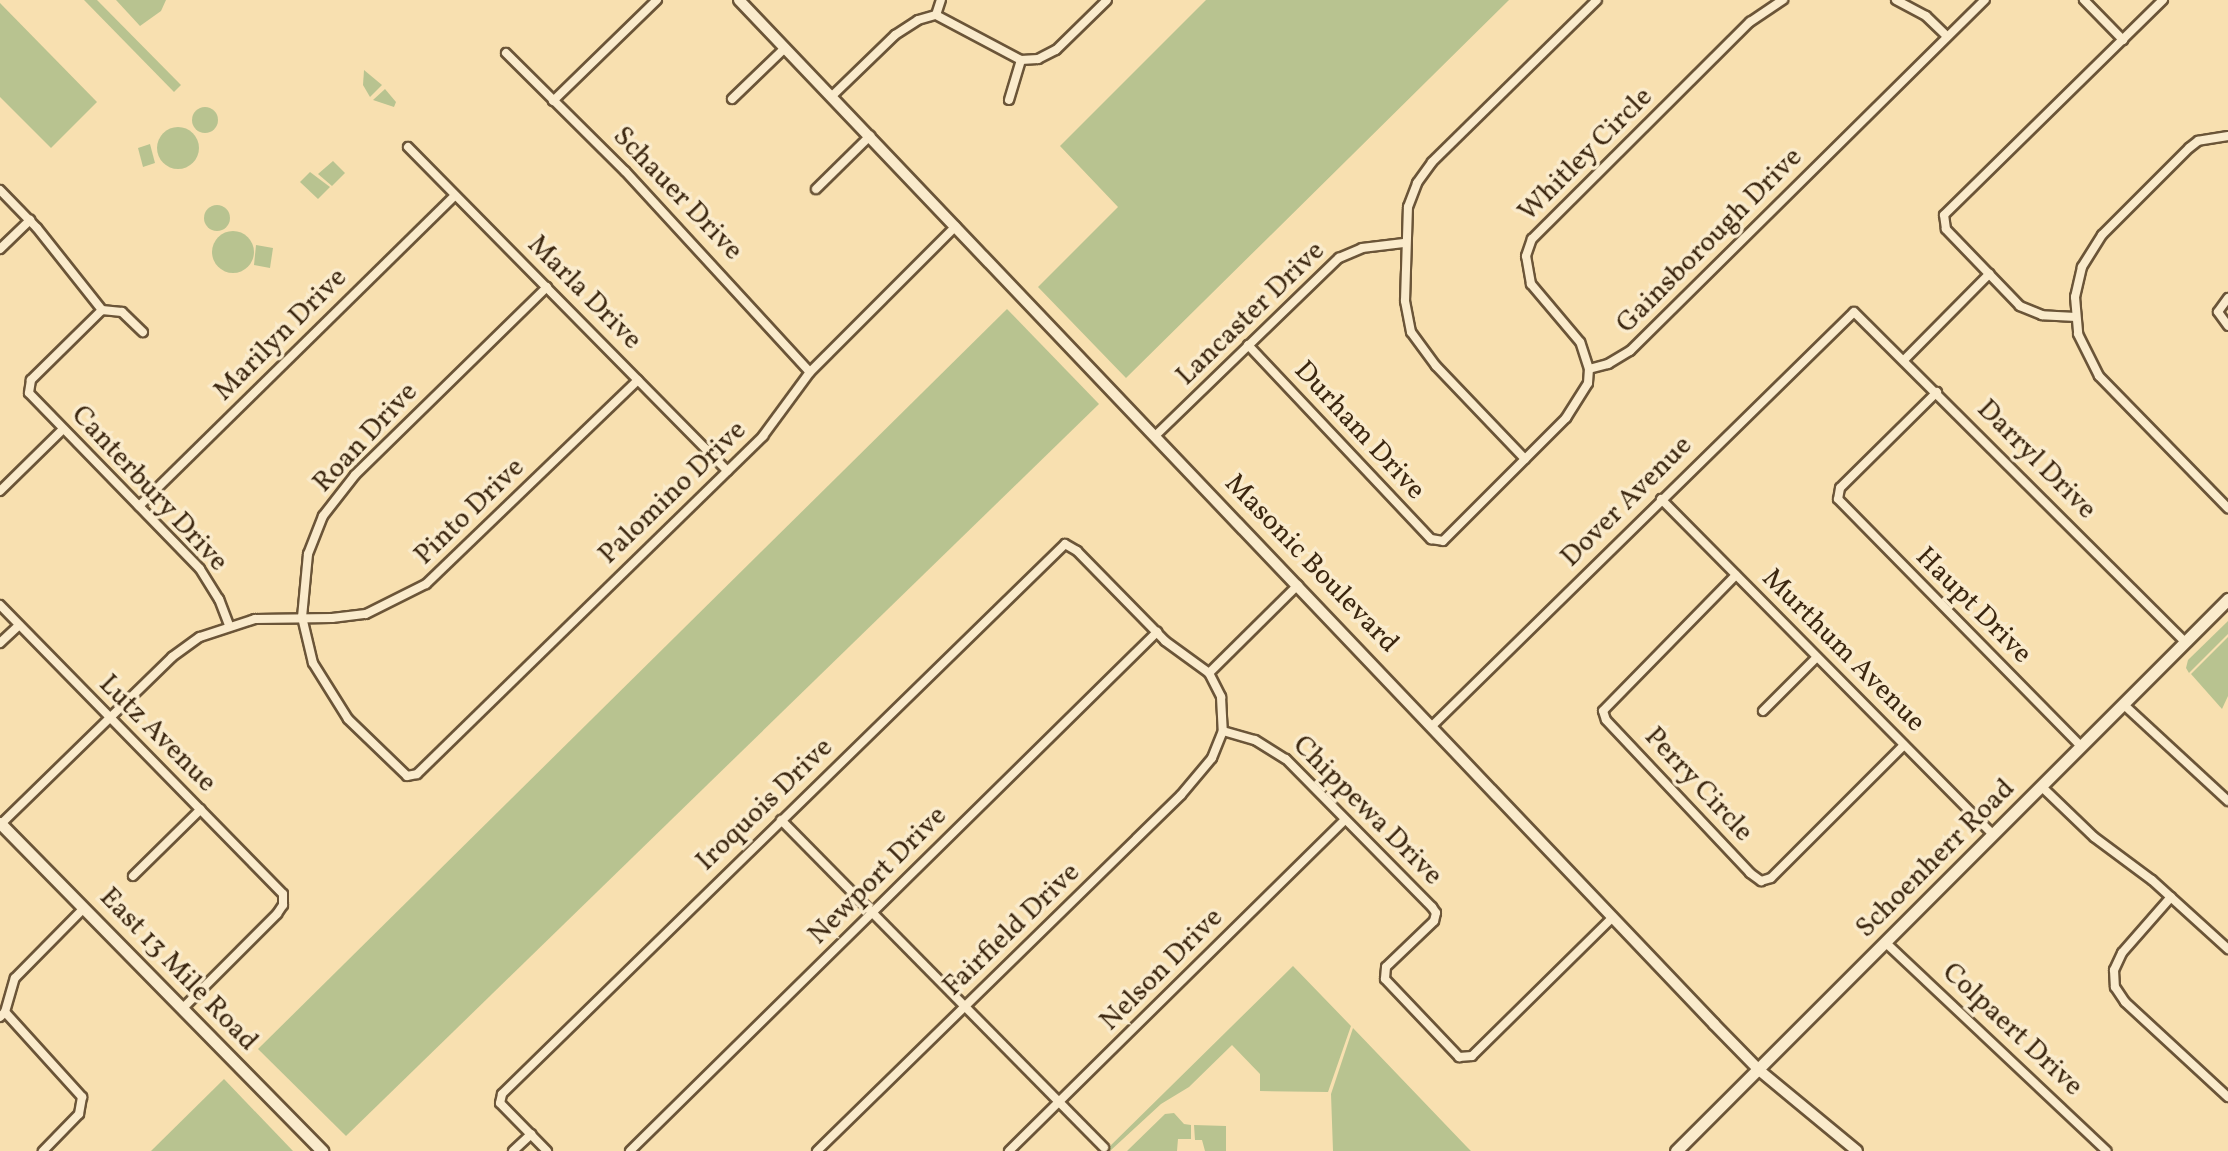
<!DOCTYPE html>
<html>
<head>
<meta charset="utf-8">
<style>
  body { margin:0 }
  #map { position:relative; width:2228px; height:1151px; overflow:hidden; background:#f8e0b0; font-family:Vollkorn,serif }
  div>[style] { position:absolute }
  .green>* { inset:0; background:#b8c390 }
  .round { border-radius:50% }
  .roads { filter:drop-shadow(2px 0 #6b5538) drop-shadow(-2px 0 #6b5538) drop-shadow(0 2px #6b5538) drop-shadow(0 -2px #6b5538) }
  .minor>* { height:8px; margin:-4px; padding:0 4px; transform-origin:4px; border-radius:4px; background:#faebcc }
  .tertiary>* { height:10px; margin:-5px; padding:0 5px; transform-origin:5px; border-radius:5px; background:#faebcc }
  .secondary>* { height:11px; margin:-5.5px; padding:0 5.5px; transform-origin:5.5px; border-radius:5.5px; background:#faebcc }
  span { translate:-50% -50%; white-space:nowrap; text-align:center; line-height:1.15; -webkit-text-stroke:7px #faebcc; paint-order:stroke }
  .street-label { font-size:28px; color:#3c2710 }
</style>
</head>
<body>
<div id="map">
  <div class="green">
    <div style="clip-path:polygon(84px 0,97px 0,181px 85px,174px 92px)"></div>
    <div style="clip-path:polygon(116px 0,166px 0,161px 11px,140px 26px)"></div>
    <div style="clip-path:polygon(1206px 0,1509px 0,1126px 378px,1038px 287px,1118px 207px,1060px 146px)"></div>
    <div style="clip-path:polygon(0 3px,97px 102px,51px 148px,0 97px)"></div>
    <div style="clip-path:polygon(364px 70px,382px 85px,370px 97px,363px 85px)"></div>
    <div style="clip-path:polygon(385px 89px,396px 102px,394px 107px,373px 100px)"></div>
    <div class="round" style="left:192px;top:107px;width:26px;height:26px"></div>
    <div class="round" style="left:157px;top:127px;width:42px;height:42px"></div>
    <div style="clip-path:polygon(150px 144px,155px 163px,143px 167px,138px 148px)"></div>
    <div style="clip-path:polygon(333px 161px,345px 173px,332px 186px,318px 174px)"></div>
    <div style="clip-path:polygon(310px 172px,330px 187px,318px 199px,300px 182px)"></div>
    <div class="round" style="left:204px;top:205px;width:26px;height:26px"></div>
    <div class="round" style="left:212px;top:231px;width:42px;height:42px"></div>
    <div style="clip-path:polygon(256px 245px,273px 248px,270px 268px,254px 265px)"></div>
    <div style="clip-path:polygon(1007px 309px,1099px 404px,346px 1136px,258px 1049px)"></div>
    <div style="clip-path:polygon(2228px 621px,2228px 634px,2189px 673px,2186px 668px,2188px 660px)"></div>
    <div style="clip-path:polygon(2228px 637px,2228px 696px,2222px 709px,2191px 674px)"></div>
    <div style="clip-path:polygon(1293px 966px,1351px 1026px,1328px 1092px,1260px 1091px,1260px 1074px,1232px 1045px,1189px 1087px,1161px 1104px,1110px 1151px,1105px 1151px)"></div>
    <div style="clip-path:polygon(1353px 1028px,1466px 1146px,1471px 1151px,1333px 1151px,1331px 1094px)"></div>
    <div style="clip-path:polygon(224px 1079px,293px 1151px,151px 1151px)"></div>
    <div style="clip-path:polygon(1174px 1113px,1184px 1124px,1191px 1125px,1191px 1139px,1178px 1139px,1177px 1151px,1127px 1151px,1165px 1114px)"></div>
    <div style="clip-path:polygon(1194px 1125px,1226px 1126px,1226px 1151px,1205px 1151px,1202px 1140px,1195px 1140px)"></div>
  </div>
  <div class="roads">
    <div class="minor">
      <div style="left:1896px;top:0;width:34px;rotate:28deg"></div>
      <div style="left:1926px;top:16px;width:29px;rotate:44deg"></div>
      <div style="left:2084px;top:0;width:56px;rotate:45.7deg"></div>
      <div style="left:936px;top:15px;width:16px;rotate:-72deg"></div>
      <div style="left:506px;top:53px;width:168px;rotate:44.8deg"></div>
      <div style="left:625px;top:171px;width:273px;rotate:47.4deg"></div>
      <div style="left:831px;top:97px;width:89px;rotate:-44.1deg"></div>
      <div style="left:895px;top:35px;width:27px;rotate:-33deg"></div>
      <div style="left:918px;top:20px;width:19px;rotate:-16deg"></div>
      <div style="left:936px;top:15px;width:96px;rotate:27.9deg"></div>
      <div style="left:1021px;top:60px;width:17px;rotate:-3deg"></div>
      <div style="left:1038px;top:59px;width:20px;rotate:-27deg"></div>
      <div style="left:1056px;top:50px;width:71px;rotate:-44.4deg"></div>
      <div style="left:732px;top:99px;width:74px;rotate:-43.9deg"></div>
      <div style="left:1009px;top:100px;width:42px;rotate:-73.3deg"></div>
      <div style="left:553px;top:101px;width:145px;rotate:-44.2deg"></div>
      <div style="left:2228px;top:136px;width:30px;rotate:171deg"></div>
      <div style="left:2198px;top:141px;width:11px;rotate:142deg"></div>
      <div style="left:2189px;top:148px;width:123px;rotate:135deg"></div>
      <div style="left:2102px;top:235px;width:38px;rotate:122deg"></div>
      <div style="left:2082px;top:267px;width:31px;rotate:103deg"></div>
      <div style="left:2075px;top:297px;width:37px;rotate:85deg"></div>
      <div style="left:2078px;top:334px;width:47px;rotate:63.4deg"></div>
      <div style="left:2099px;top:376px;width:185px;rotate:45.7deg"></div>
      <div style="left:408px;top:147px;width:455px;rotate:45.4deg"></div>
      <div style="left:816px;top:189px;width:76px;rotate:-44.5deg"></div>
      <div style="left:0;top:190px;width:53px;rotate:45.8deg"></div>
      <div style="left:37px;top:228px;width:105px;rotate:51.6deg"></div>
      <div style="left:0;top:249px;width:42px;rotate:-44deg"></div>
      <div style="left:547px;top:287px;width:269px;rotate:135.6deg"></div>
      <div style="left:355px;top:475px;width:52px;rotate:128deg"></div>
      <div style="left:323px;top:516px;width:41px;rotate:111.5deg"></div>
      <div style="left:308px;top:554px;width:63px;rotate:95.4deg"></div>
      <div style="left:302px;top:617px;width:47px;rotate:76.6deg"></div>
      <div style="left:313px;top:663px;width:66px;rotate:58deg"></div>
      <div style="left:348px;top:719px;width:82px;rotate:44deg"></div>
      <div style="left:407px;top:776px;width:10px;rotate:-11deg"></div>
      <div style="left:417px;top:774px;width:484px;rotate:-44.3deg"></div>
      <div style="left:763px;top:436px;width:79px;rotate:-53.7deg"></div>
      <div style="left:810px;top:372px;width:206px;rotate:-45deg"></div>
      <div style="left:2228px;top:298px;width:17px;rotate:126deg"></div>
      <div style="left:2218px;top:312px;width:17px;rotate:54deg"></div>
      <div style="left:102px;top:310px;width:100px;rotate:135.4deg"></div>
      <div style="left:31px;top:380px;width:13px;rotate:99deg"></div>
      <div style="left:29px;top:393px;width:245px;rotate:45.8deg"></div>
      <div style="left:200px;top:569px;width:36px;rotate:58deg"></div>
      <div style="left:219px;top:599px;width:28px;rotate:69deg"></div>
      <div style="left:102px;top:310px;width:20px;rotate:6deg"></div>
      <div style="left:122px;top:312px;width:29px;rotate:44deg"></div>
      <div style="left:2076px;top:317px;width:34px;rotate:-177deg"></div>
      <div style="left:2042px;top:315px;width:24px;rotate:-158deg"></div>
      <div style="left:2020px;top:306px;width:107px;rotate:-133.9deg"></div>
      <div style="left:1946px;top:229px;width:14px;rotate:-98deg"></div>
      <div style="left:1944px;top:215px;width:307px;rotate:-44.5deg"></div>
      <div style="left:1248px;top:345px;width:267px;rotate:46.7deg"></div>
      <div style="left:1431px;top:539px;width:12px;rotate:9deg"></div>
      <div style="left:1443px;top:541px;width:174px;rotate:-45deg"></div>
      <div style="left:1566px;top:418px;width:41px;rotate:-57.8deg"></div>
      <div style="left:1588px;top:383px;width:14px;rotate:-86deg"></div>
      <div style="left:1589px;top:369px;width:28px;rotate:-108deg"></div>
      <div style="left:1580px;top:342px;width:76px;rotate:-130.2deg"></div>
      <div style="left:1531px;top:284px;width:28px;rotate:-100deg"></div>
      <div style="left:1526px;top:256px;width:18px;rotate:-71deg"></div>
      <div style="left:1532px;top:239px;width:308px;rotate:-44.9deg"></div>
      <div style="left:1750px;top:22px;width:40px;rotate:-34deg"></div>
      <div style="left:1905px;top:359px;width:120px;rotate:-45.3deg"></div>
      <div style="left:1589px;top:369px;width:20px;rotate:-15deg"></div>
      <div style="left:1608px;top:364px;width:26px;rotate:-31deg"></div>
      <div style="left:1630px;top:351px;width:499px;rotate:-44.7deg"></div>
      <div style="left:1937px;top:392px;width:136px;rotate:135.3deg"></div>
      <div style="left:1840px;top:488px;width:11px;rotate:100deg"></div>
      <div style="left:1838px;top:499px;width:346px;rotate:45.5deg"></div>
      <div style="left:1155px;top:436px;width:256px;rotate:-44.1deg"></div>
      <div style="left:1339px;top:258px;width:25px;rotate:-23deg"></div>
      <div style="left:1362px;top:248px;width:42px;rotate:-6.8deg"></div>
      <div style="left:1525px;top:459px;width:129px;rotate:-133.7deg"></div>
      <div style="left:1436px;top:366px;width:42px;rotate:-126.3deg"></div>
      <div style="left:1411px;top:332px;width:32px;rotate:-101deg"></div>
      <div style="left:1405px;top:301px;width:94px;rotate:-88.2deg"></div>
      <div style="left:1408px;top:207px;width:26px;rotate:-69deg"></div>
      <div style="left:1417px;top:183px;width:26px;rotate:-54deg"></div>
      <div style="left:1432px;top:162px;width:231px;rotate:-44.5deg"></div>
      <div style="left:0;top:491px;width:88px;rotate:-44.5deg"></div>
      <div style="left:1661px;top:499px;width:473px;rotate:45.3deg"></div>
      <div style="left:139px;top:506px;width:443px;rotate:-44.5deg"></div>
      <div style="left:1736px;top:575px;width:190px;rotate:134.4deg"></div>
      <div style="left:1603px;top:711px;width:9px;rotate:72deg"></div>
      <div style="left:1606px;top:720px;width:210px;rotate:46.7deg"></div>
      <div style="left:1750px;top:873px;width:14px;rotate:36deg"></div>
      <div style="left:1761px;top:881px;width:10px;rotate:-17deg"></div>
      <div style="left:1771px;top:878px;width:188px;rotate:-45deg"></div>
      <div style="left:0;top:605px;width:404px;rotate:45.6deg"></div>
      <div style="left:283px;top:894px;width:11px;rotate:90deg"></div>
      <div style="left:283px;top:905px;width:11px;rotate:124deg"></div>
      <div style="left:277px;top:914px;width:134px;rotate:135deg"></div>
      <div style="left:0;top:643px;width:26px;rotate:-43deg"></div>
      <div style="left:1209px;top:673px;width:125px;rotate:-44.7deg"></div>
      <div style="left:2123px;top:704px;width:143px;rotate:42.7deg"></div>
      <div style="left:1763px;top:711px;width:76px;rotate:-45deg"></div>
      <div style="left:1432px;top:726px;width:591px;rotate:-44.45deg"></div>
      <div style="left:1854px;top:312px;width:467px;rotate:44.9deg"></div>
      <div style="left:2042px;top:787px;width:72px;rotate:43.9deg"></div>
      <div style="left:2094px;top:837px;width:72px;rotate:36.6deg"></div>
      <div style="left:2152px;top:880px;width:103px;rotate:42.2deg"></div>
      <div style="left:781px;top:820px;width:460px;rotate:45.4deg"></div>
      <div style="left:1px;top:824px;width:239px;rotate:-44.3deg"></div>
      <div style="left:172px;top:657px;width:34px;rotate:-36deg"></div>
      <div style="left:200px;top:637px;width:58px;rotate:-18.1deg"></div>
      <div style="left:255px;top:619px;width:77px;rotate:-0.7deg"></div>
      <div style="left:332px;top:618px;width:34px;rotate:-7deg"></div>
      <div style="left:366px;top:614px;width:67px;rotate:-26.6deg"></div>
      <div style="left:426px;top:584px;width:294px;rotate:-43.9deg"></div>
      <div style="left:133px;top:876px;width:95px;rotate:-44.6deg"></div>
      <div style="left:2171px;top:897px;width:74px;rotate:131.2deg"></div>
      <div style="left:2122px;top:953px;width:19px;rotate:115deg"></div>
      <div style="left:2114px;top:970px;width:17px;rotate:87deg"></div>
      <div style="left:2115px;top:987px;width:18px;rotate:56deg"></div>
      <div style="left:2125px;top:1002px;width:140px;rotate:42.7deg"></div>
      <div style="left:1886px;top:943px;width:303px;rotate:43.3deg"></div>
      <div style="left:5px;top:1012px;width:115px;rotate:47.8deg"></div>
      <div style="left:82px;top:1097px;width:17px;rotate:100deg"></div>
      <div style="left:79px;top:1114px;width:52px;rotate:134.2deg"></div>
      <div style="left:0;top:1017px;width:7px;rotate:-45deg"></div>
      <div style="left:5px;top:1012px;width:35px;rotate:-74deg"></div>
      <div style="left:15px;top:978px;width:98px;rotate:-45.4deg"></div>
      <div style="left:513px;top:1151px;width:25px;rotate:-43deg"></div>
      <div style="left:547px;top:1151px;width:67px;rotate:-134.4deg"></div>
      <div style="left:500px;top:1103px;width:9px;rotate:-77deg"></div>
      <div style="left:502px;top:1094px;width:787px;rotate:-44.33deg"></div>
      <div style="left:1065px;top:544px;width:14px;rotate:30deg"></div>
      <div style="left:1077px;top:551px;width:126px;rotate:45.6deg"></div>
      <div style="left:1165px;top:641px;width:54px;rotate:36deg"></div>
      <div style="left:1209px;top:673px;width:27px;rotate:63deg"></div>
      <div style="left:1221px;top:697px;width:34px;rotate:87deg"></div>
      <div style="left:1223px;top:731px;width:33px;rotate:16deg"></div>
      <div style="left:1255px;top:740px;width:36px;rotate:32deg"></div>
      <div style="left:1286px;top:759px;width:208px;rotate:45.4deg"></div>
      <div style="left:1432px;top:907px;width:7px;rotate:56deg"></div>
      <div style="left:1436px;top:913px;width:8px;rotate:104deg"></div>
      <div style="left:1434px;top:921px;width:66px;rotate:136.2deg"></div>
      <div style="left:1386px;top:967px;width:12px;rotate:95deg"></div>
      <div style="left:1385px;top:979px;width:108px;rotate:46.5deg"></div>
      <div style="left:1459px;top:1057px;width:13px;rotate:-4deg"></div>
      <div style="left:1472px;top:1056px;width:198px;rotate:-44.6deg"></div>
      <div style="left:630px;top:1151px;width:740px;rotate:-44.56deg"></div>
      <div style="left:817px;top:1151px;width:509px;rotate:-44.36deg"></div>
      <div style="left:1181px;top:795px;width:48px;rotate:-50deg"></div>
      <div style="left:1212px;top:758px;width:29px;rotate:-68deg"></div>
      <div style="left:1009px;top:1151px;width:472px;rotate:-44.6deg"></div>
    </div>
    <div class="tertiary">
      <div style="left:739px;top:0;width:1414px;rotate:46.4deg"></div>
      <div style="left:1714px;top:1024px;width:64px;rotate:45.6deg"></div>
      <div style="left:1759px;top:1070px;width:127px;rotate:39.6deg"></div>
    </div>
    <div class="secondary">
      <div style="left:0;top:823px;width:460px;rotate:45.5deg"></div>
      <div style="left:1676px;top:1151px;width:781px;rotate:-45deg"></div>
    </div>
  </div>
  <div class="street-label">
    <span style="left:1586px;top:155px;rotate:-45deg">Whitley Circle</span>
    <span style="left:677px;top:194px;rotate:46deg">Schauer Drive</span>
    <span style="left:1710px;top:241px;rotate:-45deg">Gainsborough Drive</span>
    <span style="left:584px;top:293px;rotate:45deg">Marla Drive</span>
    <span style="left:1251px;top:314px;rotate:-44deg">Lancaster Drive</span>
    <span style="left:281px;top:335px;rotate:-45deg">Marilyn Drive</span>
    <span style="left:1359px;top:431px;rotate:47deg">Durham Drive</span>
    <span style="left:366px;top:438px;rotate:-47deg">Roan Drive</span>
    <span style="left:2036px;top:460px;rotate:45deg">Darryl Drive</span>
    <span style="left:149px;top:489px;rotate:47deg">Canterbury Drive</span>
    <span style="left:673px;top:493px;rotate:-44deg">Palomino Drive</span>
    <span style="left:1627px;top:502px;rotate:-45deg">Dover Avenue</span>
    <span style="left:470px;top:512px;rotate:-44deg">Pinto Drive</span>
    <span style="left:1311px;top:564px;rotate:46deg">Masonic Boulevard</span>
    <span style="left:1973px;top:606px;rotate:45deg">Haupt Drive</span>
    <span style="left:1843px;top:651px;rotate:45deg">Murthum Avenue</span>
    <span style="left:157px;top:734px;rotate:45deg">Lutz Avenue</span>
    <span style="left:1698px;top:785px;rotate:47deg">Perry Circle</span>
    <span style="left:765px;top:805px;rotate:-44deg">Iroquois Drive</span>
    <span style="left:1367px;top:811px;rotate:45deg">Chippewa Drive</span>
    <span style="left:1936px;top:859px;rotate:-45deg">Schoenherr Road</span>
    <span style="left:878px;top:876px;rotate:-45deg">Newport Drive</span>
    <span style="left:1012px;top:930px;rotate:-44deg">Fairfield Drive</span>
    <span style="left:178px;top:970px;rotate:46deg">East 13 Mile Road</span>
    <span style="left:1162px;top:970px;rotate:-45deg">Nelson Drive</span>
    <span style="left:2012px;top:1030px;rotate:43deg">Colpaert Drive</span>
  </div>
</div>
</body>
</html>
